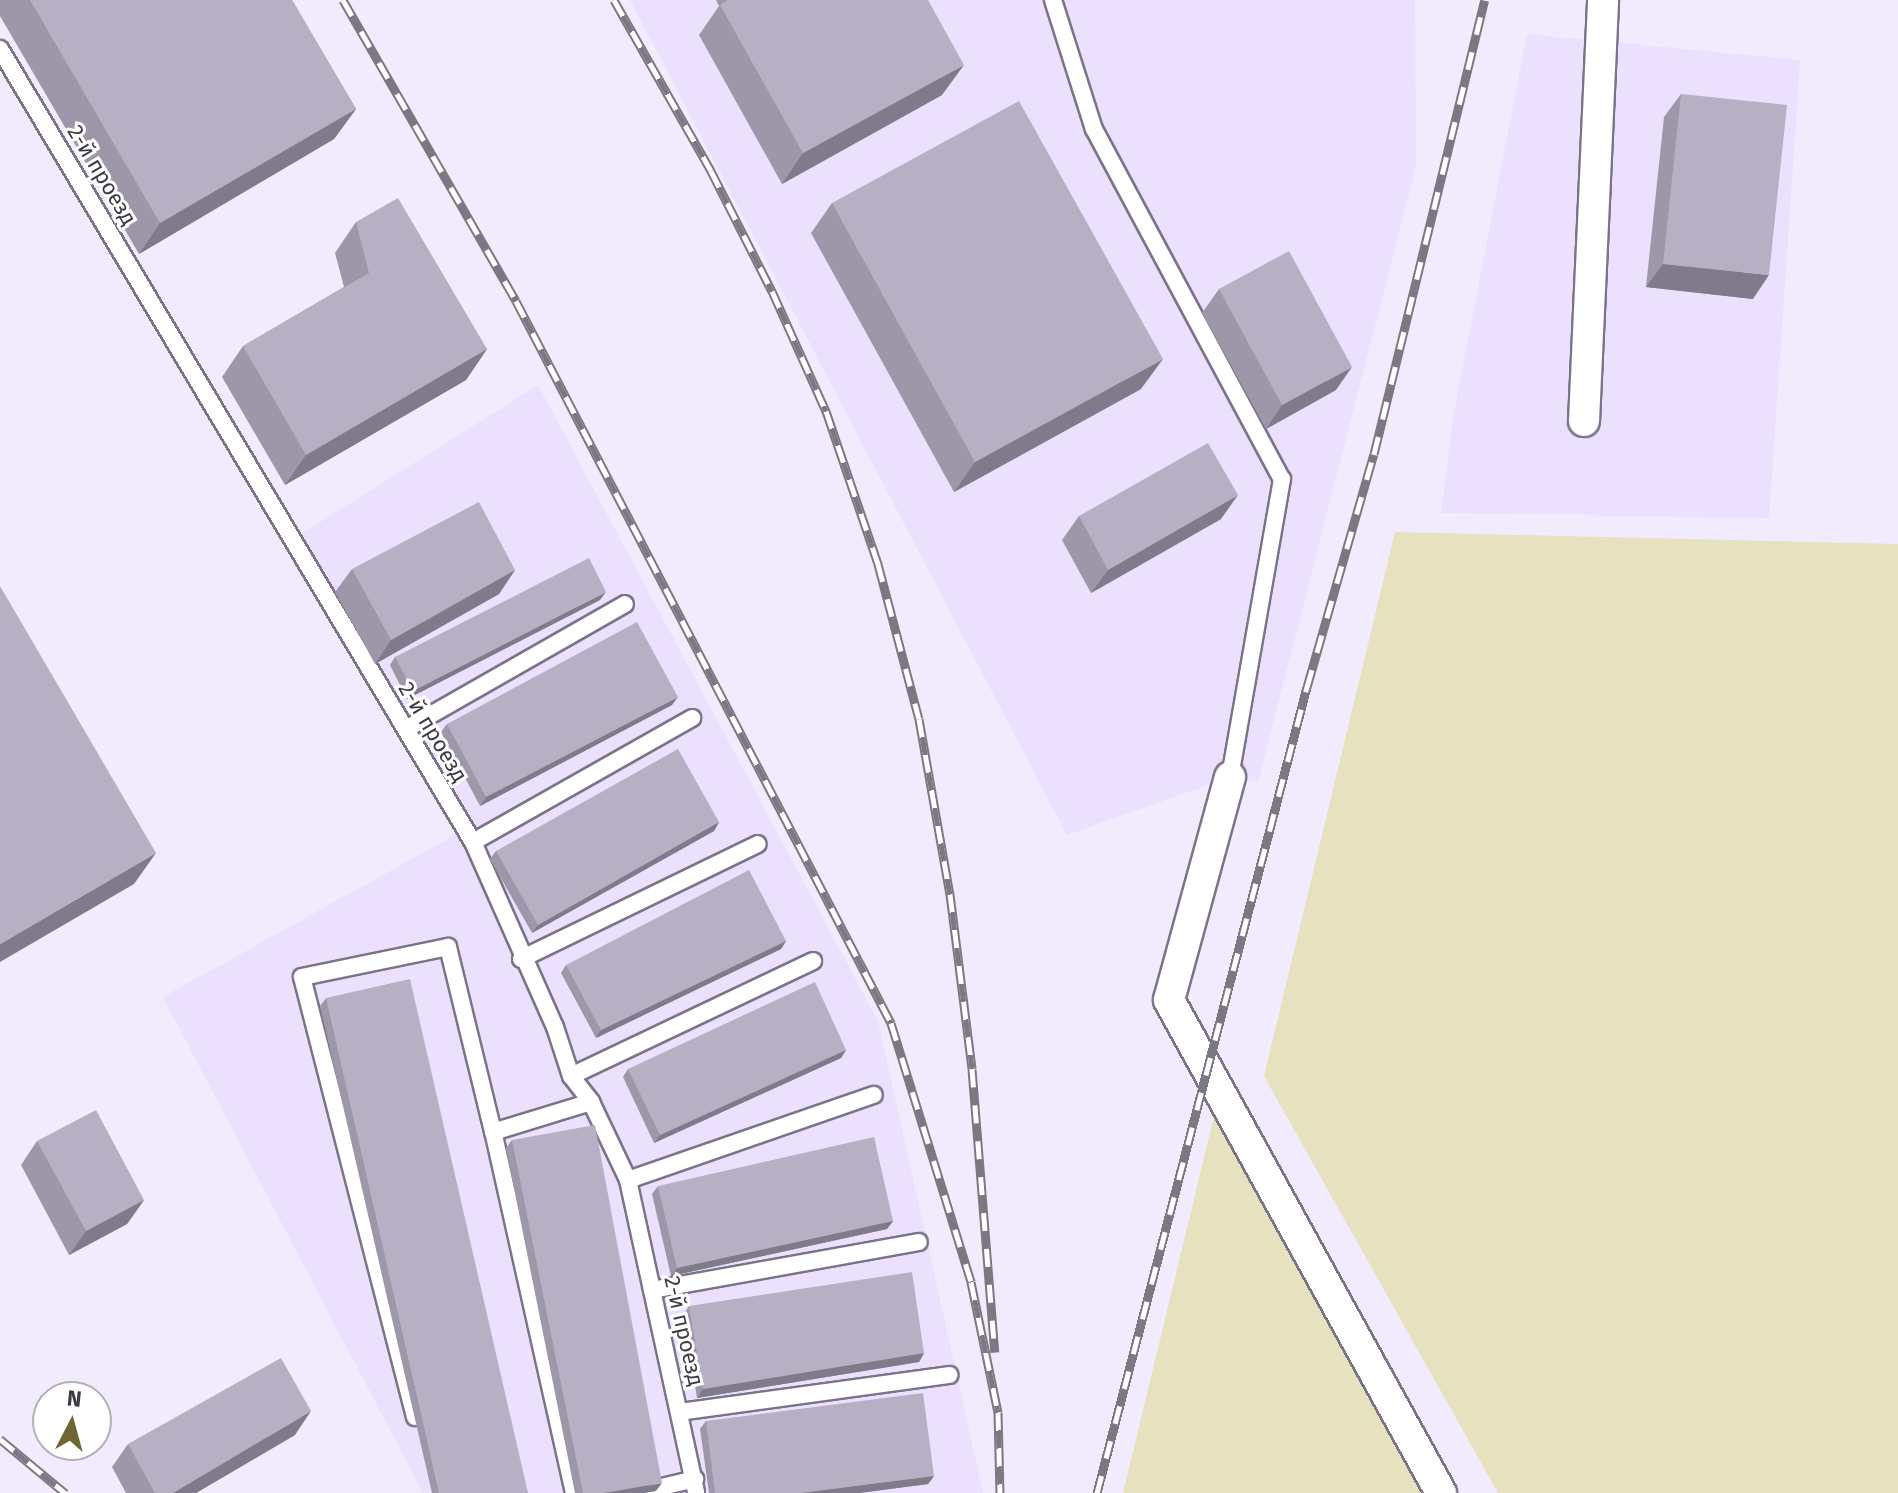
<!DOCTYPE html>
<html>
<head>
<meta charset="utf-8">
<style>
  body { margin:0 }
  #map { position:relative; width:1898px; height:1493px; overflow:hidden; background:#f1ebfd; font-family:"Fira Sans",sans-serif }
  div>[style] { position:absolute }
  .built>* { inset:0; background:#ebe0fe }
  .green>* { inset:0; background:#e6e2bf }
  .roads { filter:drop-shadow(2px 0 #7b7488) drop-shadow(-2px 0 #7b7488) drop-shadow(0 2px #7b7488) drop-shadow(0 -2px #7b7488) }
  .service>* { height:16px; margin:-8px; padding:0 8px; transform-origin:8px; border-radius:8px; background:#fff }
  .minor>* { height:30px; margin:-15px; padding:0 15px; transform-origin:15px; border-radius:15px; background:#fff }
  .rail>* { height:9px; margin-top:-4.5px; transform-origin:0; background:repeating-linear-gradient(90deg,#fff 0 18px,#7b7783 0 36px); box-sizing:border-box; border-block:2px solid #7b7783 }
  .wall>* { inset:0; background:#9d97a9 }
  .shaded-wall>* { inset:0; background:#807b8a }
  .building>* { inset:0; background:#b7b0c5 }
  span { translate:-50% -50%; white-space:nowrap; text-align:center; line-height:1.15; -webkit-text-stroke:6px #fff; paint-order:stroke }
  .street-label { font-size:22px; color:#3d3a43 }
  .north { position:absolute; left:32px; top:1381px; width:80px; height:80px; box-sizing:border-box; background:#fff; border:2px solid #b1b0b4; border-radius:50%; rotate:6deg; font-size:22px; font-weight:700; line-height:32px; text-align:center; color:#3d3a43 }
  .north::after { content:''; display:block; margin:auto; width:28px; height:36px; background:#6e6734; clip-path:polygon(50% 0,100% 100%,50% 72%,0 100%) }
</style>
</head>
<body>
<div id="map">
  <div class="built">
    <div style="clip-path:polygon(630px 0,1415px 0,1416px 166px,1258px 782px,1230px 777px,1067px 835px)"></div>
    <div style="clip-path:polygon(1527px 34px,1800px 60px,1769px 518px,1441px 513px,1454px 413px)"></div>
    <div style="clip-path:polygon(538px 385px,878px 1021px,983px 1493px,423px 1493px,163px 997px,464px 830px,295px 538px)"></div>
  </div>
  <div class="green">
    <div style="clip-path:polygon(1395px 532px,1898px 544px,1898px 1493px,1498px 1493px,1264px 1076px)"></div>
    <div style="clip-path:polygon(1216px 1108px,1317px 1291px,1422px 1493px,1123px 1493px)"></div>
  </div>
  <div class="roads">
    <div class="service">
      <div style="left:1053px;top:0;width:135px;rotate:72.4deg"></div>
      <div style="left:1094px;top:129px;width:397px;rotate:61.8deg"></div>
      <div style="left:1282px;top:479px;width:303px;rotate:99.9deg"></div>
      <div style="left:0;top:49px;width:923px;rotate:59.19deg"></div>
      <div style="left:473px;top:842px;width:202px;rotate:66.1deg"></div>
      <div style="left:555px;top:1027px;width:52px;rotate:71.9deg"></div>
      <div style="left:571px;top:1076px;width:33px;rotate:52deg"></div>
      <div style="left:591px;top:1102px;width:86px;rotate:64.6deg"></div>
      <div style="left:628px;top:1180px;width:320px;rotate:77.7deg"></div>
      <div style="left:406px;top:729px;width:252px;rotate:-29.7deg"></div>
      <div style="left:473px;top:842px;width:252px;rotate:-29.5deg"></div>
      <div style="left:521px;top:959px;width:263px;rotate:-25.9deg"></div>
      <div style="left:571px;top:1076px;width:268px;rotate:-25.4deg"></div>
      <div style="left:628px;top:1180px;width:260px;rotate:-19.1deg"></div>
      <div style="left:652px;top:1290px;width:271px;rotate:-10.2deg"></div>
      <div style="left:679px;top:1412px;width:273px;rotate:-7.8deg"></div>
      <div style="left:415px;top:1417px;width:454px;rotate:-104.4deg"></div>
      <div style="left:302px;top:977px;width:149px;rotate:-11.6deg"></div>
      <div style="left:448px;top:947px;width:190px;rotate:76.3deg"></div>
      <div style="left:574px;top:1493px;width:370px;rotate:-102.6deg"></div>
      <div style="left:493px;top:1132px;width:102px;rotate:-17deg"></div>
      <div style="left:636px;top:1493px;width:61px;rotate:-13.3deg"></div>
    </div>
    <div class="minor">
      <div style="left:1584px;top:421px;width:421px;rotate:-87.4deg"></div>
      <div style="left:1230px;top:777px;width:231px;rotate:105.3deg"></div>
      <div style="left:1169px;top:1000px;width:563px;rotate:61.11deg"></div>
    </div>
  </div>
  <div class="rail">
    <div style="left:343px;top:0;width:347px;rotate:60.1deg"></div>
    <div style="left:516px;top:301px;width:814px;rotate:62.55deg"></div>
    <div style="left:891px;top:1023px;width:271px;rotate:72.8deg"></div>
    <div style="left:971px;top:1282px;width:133px;rotate:78.3deg"></div>
    <div style="left:998px;top:1412px;width:81px;rotate:88.6deg"></div>
    <div style="left:614px;top:0;width:197px;rotate:60.4deg"></div>
    <div style="left:711px;top:171px;width:135px;rotate:63.1deg"></div>
    <div style="left:772px;top:291px;width:132px;rotate:65.8deg"></div>
    <div style="left:826px;top:411px;width:162px;rotate:71.2deg"></div>
    <div style="left:878px;top:564px;width:160px;rotate:75.2deg"></div>
    <div style="left:919px;top:719px;width:178px;rotate:80deg"></div>
    <div style="left:950px;top:894px;width:176px;rotate:82.8deg"></div>
    <div style="left:972px;top:1069px;width:284px;rotate:85.4deg"></div>
    <div style="left:0;top:1439px;width:85px;rotate:39.7deg"></div>
    <div style="left:1097px;top:1493px;width:833px;rotate:-75.4deg"></div>
    <div style="left:1307px;top:687px;width:242px;rotate:-74deg"></div>
    <div style="left:1374px;top:454px;width:467px;rotate:-76.3deg"></div>
  </div>
  <div class="wall">
    <div style="clip-path:polygon(0 0,292px 0,356px 109px,334px 139px,139px 254px,0 16px)"></div>
    <div style="clip-path:polygon(716px 0,928px 0,942px 95px,782px 184px,699px 35px,719px 6px)"></div>
    <div style="clip-path:polygon(1681px 94px,1753px 299px,1646px 287px,1664px 117px)"></div>
    <div style="clip-path:polygon(832px 203px,1141px 389px,954px 492px,811px 233px)"></div>
    <div style="clip-path:polygon(356px 222px,487px 349px,466px 380px,285px 485px,222px 377px,243px 346px,344px 287px,335px 253px)"></div>
    <div style="clip-path:polygon(1219px 289px,1336px 390px,1266px 429px,1202px 313px)"></div>
    <div style="clip-path:polygon(1079px 516px,1221px 519px,1091px 593px,1062px 540px)"></div>
    <div style="clip-path:polygon(352px 569px,515px 570px,499px 594px,375px 664px,335px 592px)"></div>
    <div style="clip-path:polygon(600px 600px,407px 699px,390px 665px,395px 657px)"></div>
    <div style="clip-path:polygon(672px 705px,480px 806px,441px 732px,447px 724px)"></div>
    <div style="clip-path:polygon(719px 822px,714px 831px,532px 933px,490px 859px,496px 851px)"></div>
    <div style="clip-path:polygon(786px 941px,781px 949px,596px 1038px,561px 973px,566px 965px)"></div>
    <div style="clip-path:polygon(326px 998px,528px 1493px,432px 1493px,320px 1006px)"></div>
    <div style="clip-path:polygon(846px 1050px,841px 1058px,654px 1143px,623px 1077px,628px 1069px)"></div>
    <div style="clip-path:polygon(512px 1140px,656px 1491px,643px 1493px,575px 1493px,506px 1148px)"></div>
    <div style="clip-path:polygon(37px 1141px,144px 1200px,127px 1224px,69px 1255px,21px 1165px)"></div>
    <div style="clip-path:polygon(658px 1186px,893px 1221px,887px 1229px,671px 1276px,652px 1194px)"></div>
    <div style="clip-path:polygon(689px 1306px,924px 1353px,919px 1362px,697px 1398px,684px 1314px)"></div>
    <div style="clip-path:polygon(706px 1421px,934px 1476px,928px 1484px,859px 1493px,709px 1493px,700px 1429px)"></div>
    <div style="clip-path:polygon(295px 1435px,196px 1493px,126px 1493px,112px 1467px,128px 1444px)"></div>
  </div>
  <div class="shaded-wall">
    <div style="clip-path:polygon(964px 65px,942px 95px,782px 184px,803px 153px)"></div>
    <div style="clip-path:polygon(356px 109px,334px 139px,139px 254px,160px 223px)"></div>
    <div style="clip-path:polygon(1663px 264px,1769px 275px,1753px 299px,1646px 287px)"></div>
    <div style="clip-path:polygon(487px 349px,466px 380px,285px 485px,306px 455px)"></div>
    <div style="clip-path:polygon(1163px 359px,1141px 389px,954px 492px,975px 462px)"></div>
    <div style="clip-path:polygon(1352px 367px,1336px 390px,1266px 429px,1282px 405px)"></div>
    <div style="clip-path:polygon(1238px 495px,1221px 519px,1091px 593px,1108px 570px)"></div>
    <div style="clip-path:polygon(515px 570px,499px 594px,375px 664px,391px 640px)"></div>
    <div style="clip-path:polygon(606px 592px,600px 600px,407px 699px,413px 691px)"></div>
    <div style="clip-path:polygon(678px 697px,672px 705px,480px 806px,486px 797px)"></div>
    <div style="clip-path:polygon(719px 822px,714px 831px,532px 933px,538px 925px)"></div>
    <div style="clip-path:polygon(156px 853px,134px 884px,0 962px,0 944px)"></div>
    <div style="clip-path:polygon(786px 941px,781px 949px,596px 1038px,601px 1030px)"></div>
    <div style="clip-path:polygon(846px 1050px,841px 1058px,654px 1143px,660px 1135px)"></div>
    <div style="clip-path:polygon(144px 1200px,127px 1224px,69px 1255px,86px 1231px)"></div>
    <div style="clip-path:polygon(893px 1221px,887px 1229px,671px 1276px,677px 1268px)"></div>
    <div style="clip-path:polygon(924px 1353px,919px 1362px,697px 1398px,703px 1389px)"></div>
    <div style="clip-path:polygon(311px 1411px,295px 1435px,196px 1493px,173px 1493px)"></div>
    <div style="clip-path:polygon(934px 1476px,928px 1484px,859px 1493px,800px 1493px)"></div>
    <div style="clip-path:polygon(662px 1483px,656px 1491px,643px 1493px,603px 1493px)"></div>
  </div>
  <div class="building">
    <div style="clip-path:polygon(30px 0,292px 0,356px 109px,160px 223px)"></div>
    <div style="clip-path:polygon(728px 0,928px 0,964px 65px,803px 153px,720px 5px)"></div>
    <div style="clip-path:polygon(1681px 94px,1787px 105px,1769px 275px,1663px 264px)"></div>
    <div style="clip-path:polygon(1019px 101px,1163px 359px,975px 462px,832px 203px)"></div>
    <div style="clip-path:polygon(398px 198px,487px 349px,306px 455px,243px 346px,369px 273px,356px 222px)"></div>
    <div style="clip-path:polygon(1289px 251px,1352px 367px,1282px 405px,1219px 289px)"></div>
    <div style="clip-path:polygon(1208px 443px,1238px 495px,1108px 570px,1079px 516px)"></div>
    <div style="clip-path:polygon(479px 502px,515px 570px,391px 640px,352px 569px)"></div>
    <div style="clip-path:polygon(589px 558px,606px 592px,413px 691px,395px 657px)"></div>
    <div style="clip-path:polygon(0 586px,156px 853px,0 944px)"></div>
    <div style="clip-path:polygon(637px 622px,678px 697px,486px 797px,447px 724px)"></div>
    <div style="clip-path:polygon(678px 749px,719px 822px,538px 925px,496px 851px)"></div>
    <div style="clip-path:polygon(749px 870px,786px 941px,601px 1030px,566px 965px)"></div>
    <div style="clip-path:polygon(410px 979px,528px 1493px,439px 1493px,326px 998px)"></div>
    <div style="clip-path:polygon(815px 982px,846px 1050px,660px 1135px,628px 1069px)"></div>
    <div style="clip-path:polygon(96px 1110px,144px 1200px,86px 1231px,37px 1141px)"></div>
    <div style="clip-path:polygon(595px 1125px,662px 1483px,603px 1493px,583px 1493px,512px 1140px)"></div>
    <div style="clip-path:polygon(874px 1137px,893px 1221px,677px 1268px,658px 1186px)"></div>
    <div style="clip-path:polygon(912px 1272px,924px 1353px,703px 1389px,689px 1306px)"></div>
    <div style="clip-path:polygon(281px 1358px,311px 1411px,173px 1493px,155px 1493px,128px 1444px)"></div>
    <div style="clip-path:polygon(923px 1393px,934px 1476px,800px 1493px,715px 1493px,706px 1421px)"></div>
  </div>
  <div class="street-label">
    <span style="left:102px;top:175px;rotate:59deg">2-й проезд</span>
    <span style="left:433px;top:732px;rotate:59deg">2-й проезд</span>
    <span style="left:684px;top:1331px;rotate:77deg">2-й проезд</span>
  </div>
  <div class="north">N</div>
</div>
</body>
</html>
